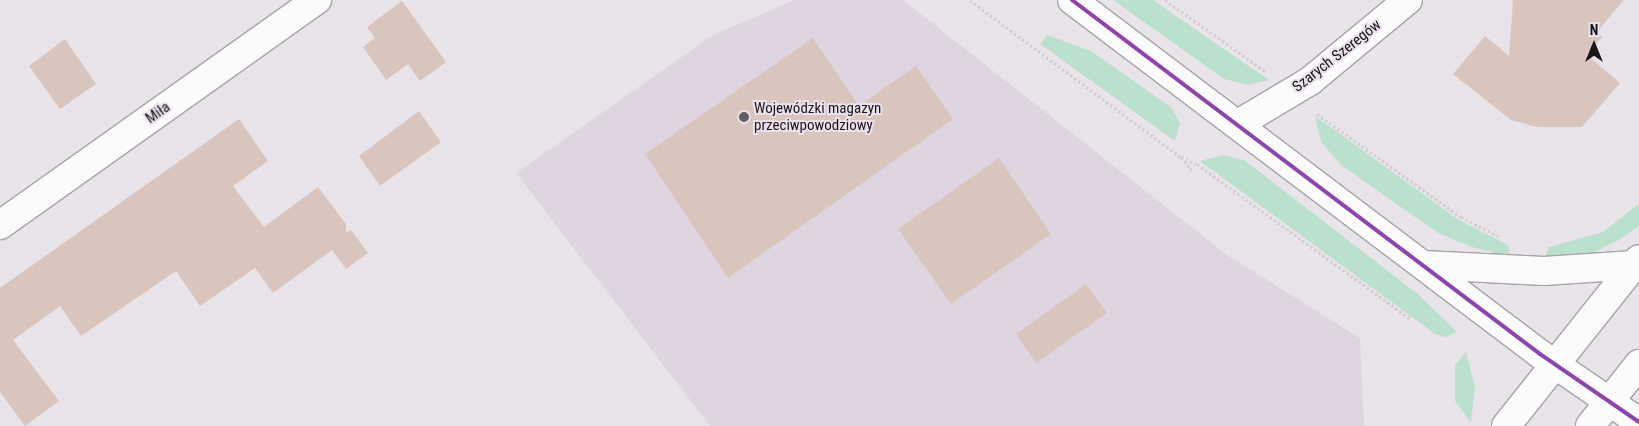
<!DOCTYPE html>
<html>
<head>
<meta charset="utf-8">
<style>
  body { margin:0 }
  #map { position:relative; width:1639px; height:426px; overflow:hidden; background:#e9e4ea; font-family:"Roboto Condensed",sans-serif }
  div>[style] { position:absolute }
  .built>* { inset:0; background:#dfd5e1 }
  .green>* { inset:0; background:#bce0ce }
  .building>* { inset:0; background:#dac5be }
  .path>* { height:3px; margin-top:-1.5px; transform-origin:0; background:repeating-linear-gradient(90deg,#d0cfd0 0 2.5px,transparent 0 5px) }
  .roads { filter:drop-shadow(1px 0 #a6a3a7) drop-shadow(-1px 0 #a6a3a7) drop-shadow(0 1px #a6a3a7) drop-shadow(0 -1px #a6a3a7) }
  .minor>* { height:28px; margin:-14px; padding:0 14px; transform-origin:14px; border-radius:14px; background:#fcfbfc }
  .tertiary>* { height:28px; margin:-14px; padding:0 14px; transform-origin:14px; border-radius:14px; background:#fcfbfc }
  .bus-1>* { height:4px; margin:-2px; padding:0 2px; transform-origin:2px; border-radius:2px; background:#8e44ad }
  .dots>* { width:14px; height:14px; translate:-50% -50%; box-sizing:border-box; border:2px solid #ebe1ed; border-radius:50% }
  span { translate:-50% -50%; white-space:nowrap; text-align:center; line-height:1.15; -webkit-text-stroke:4px #ebe1ed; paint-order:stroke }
  .street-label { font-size:15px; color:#19161a }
  .poi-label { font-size:15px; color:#19161a }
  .left { translate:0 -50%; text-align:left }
  .north { position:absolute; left:1569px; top:20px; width:50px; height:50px; -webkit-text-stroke:4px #ebe1ed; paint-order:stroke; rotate:0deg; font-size:14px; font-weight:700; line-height:20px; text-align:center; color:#19161a }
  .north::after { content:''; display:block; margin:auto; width:18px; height:22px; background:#19161a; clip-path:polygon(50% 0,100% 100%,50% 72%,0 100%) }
</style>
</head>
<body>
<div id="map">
  <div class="built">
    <div style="clip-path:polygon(795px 0,903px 0,1227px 255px,1360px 338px,1364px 426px,710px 426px,516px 173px,713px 35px)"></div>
  </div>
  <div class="green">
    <div style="clip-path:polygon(1113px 0,1153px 0,1269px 80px,1248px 85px,1224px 79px)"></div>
    <div style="clip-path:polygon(1047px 35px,1091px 51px,1172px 108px,1180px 124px,1175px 141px,1040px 44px)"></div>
    <div style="clip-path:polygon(1315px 116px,1459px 220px,1508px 245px,1510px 257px,1472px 247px,1438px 233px,1341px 165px,1321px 142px)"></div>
    <div style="clip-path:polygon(1223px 155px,1244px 160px,1419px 295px,1457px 332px,1446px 337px,1435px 334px,1200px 161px)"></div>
    <div style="clip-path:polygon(1639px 204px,1639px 226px,1621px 239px,1592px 253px,1544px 260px,1549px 247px,1603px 232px)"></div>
    <div style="clip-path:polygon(1466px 352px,1475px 387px,1471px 423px,1455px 401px,1455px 365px)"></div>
  </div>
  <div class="building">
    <div style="clip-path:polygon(1513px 0,1624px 0,1597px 32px,1602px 37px,1587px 55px,1620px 83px,1582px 127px,1537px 127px,1511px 120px,1453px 74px,1485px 36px,1509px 56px)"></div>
    <div style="clip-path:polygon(402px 1px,446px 62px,420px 81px,408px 64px,386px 80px,363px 47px,375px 38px,367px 27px)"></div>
    <div style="clip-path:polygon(813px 38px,859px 106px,916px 66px,953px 119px,728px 278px,645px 154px)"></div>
    <div style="clip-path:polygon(65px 39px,96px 84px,60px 109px,29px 66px)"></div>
    <div style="clip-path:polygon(419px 111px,441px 142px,380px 186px,359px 156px)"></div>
    <div style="clip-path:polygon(239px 119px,268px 161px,233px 186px,264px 227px,318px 187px,346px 224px,346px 233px,351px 230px,368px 253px,346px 269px,332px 250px,273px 293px,255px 268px,200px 306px,176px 271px,81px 336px,60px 306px,13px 340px,59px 401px,25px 426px,0 392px,0 288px)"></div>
    <div style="clip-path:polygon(999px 158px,1051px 234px,951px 304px,898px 229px)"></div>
    <div style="clip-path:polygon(1086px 284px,1107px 313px,1036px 363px,1016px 334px)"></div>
  </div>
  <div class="path">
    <div style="left:970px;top:0;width:263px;rotate:36.7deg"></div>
    <div style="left:1181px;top:157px;width:17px;rotate:50deg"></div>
    <div style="left:1165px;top:0;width:124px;rotate:35.5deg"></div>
    <div style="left:1317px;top:114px;width:177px;rotate:35.6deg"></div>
    <div style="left:1461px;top:217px;width:42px;rotate:27.2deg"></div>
    <div style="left:1181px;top:157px;width:17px;rotate:24deg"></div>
    <div style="left:1197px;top:164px;width:263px;rotate:36deg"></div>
  </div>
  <div class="roads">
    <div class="minor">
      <div style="left:1238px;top:124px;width:84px;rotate:-30.8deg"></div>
      <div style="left:1310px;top:81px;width:127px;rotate:-39.6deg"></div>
      <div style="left:0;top:225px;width:389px;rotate:-35.4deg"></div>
    </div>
    <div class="tertiary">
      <div style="left:1072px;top:0;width:587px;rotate:37.1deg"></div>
      <div style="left:1540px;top:354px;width:120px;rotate:34.5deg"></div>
      <div style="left:1424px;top:265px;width:120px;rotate:2.9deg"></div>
      <div style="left:1544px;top:271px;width:90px;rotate:-3.8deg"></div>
      <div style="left:1506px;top:426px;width:213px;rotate:-51.5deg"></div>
      <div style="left:1590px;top:426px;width:79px;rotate:-51.7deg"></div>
    </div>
  </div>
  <div class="bus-1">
    <div style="left:1072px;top:0;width:587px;rotate:37.1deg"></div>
    <div style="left:1540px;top:354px;width:120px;rotate:34.5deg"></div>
  </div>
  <div class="dots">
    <div style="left:744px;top:117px;background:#625e63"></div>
  </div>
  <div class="street-label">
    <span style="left:1337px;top:56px;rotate:-38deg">Szarych Szeregów</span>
    <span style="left:158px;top:113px;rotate:-35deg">Miła</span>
  </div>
  <div class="poi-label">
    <span class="left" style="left:754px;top:117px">Wojewódzki magazyn<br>przeciwpowodziowy</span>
  </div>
  <div class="north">N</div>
</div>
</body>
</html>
